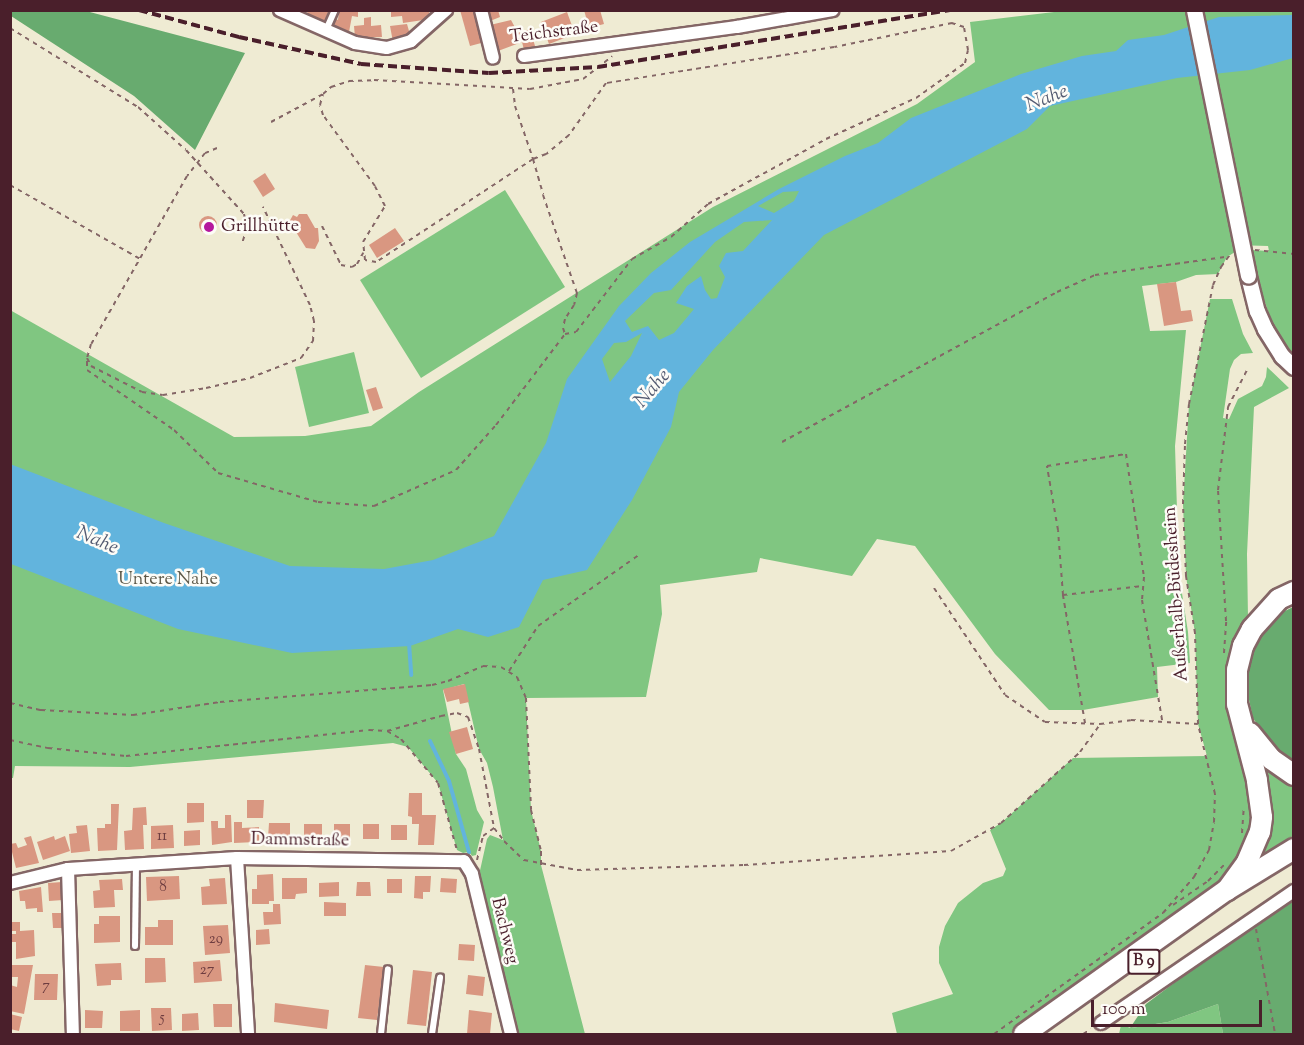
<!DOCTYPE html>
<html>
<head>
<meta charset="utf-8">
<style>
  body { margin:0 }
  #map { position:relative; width:1304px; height:1045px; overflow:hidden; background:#efebd3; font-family:"Sorts Mill Goudy",serif }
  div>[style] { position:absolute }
  .green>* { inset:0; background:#80c681 }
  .forest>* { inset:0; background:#68ab6f }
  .water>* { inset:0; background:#62b4dd }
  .stream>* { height:4px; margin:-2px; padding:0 2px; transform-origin:2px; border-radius:2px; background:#62b4dd }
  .building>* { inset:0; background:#d99781 }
  .round { border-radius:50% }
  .path>* { height:2px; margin-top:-1px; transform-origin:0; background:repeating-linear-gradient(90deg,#846666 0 4.5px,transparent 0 9px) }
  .roads { filter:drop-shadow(2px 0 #846666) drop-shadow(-2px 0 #846666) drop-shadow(0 2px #846666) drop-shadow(0 -2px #846666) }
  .service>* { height:6px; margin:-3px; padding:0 3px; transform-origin:3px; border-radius:3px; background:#fff }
  .minor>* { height:12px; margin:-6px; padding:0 6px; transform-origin:6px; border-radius:6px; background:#fff }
  .tertiary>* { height:15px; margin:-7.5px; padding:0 7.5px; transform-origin:7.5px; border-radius:7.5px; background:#fff }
  .trunk>* { height:20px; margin:-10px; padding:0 10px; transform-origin:10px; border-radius:10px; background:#fff }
  .rail>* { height:4px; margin-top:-2px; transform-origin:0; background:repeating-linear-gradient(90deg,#4a1f2b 0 9px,transparent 0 13.5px) }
  .bridges { filter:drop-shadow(2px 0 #846666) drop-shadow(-2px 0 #846666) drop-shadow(0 2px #846666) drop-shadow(0 -2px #846666) }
  .tertiary-bridge>* { height:15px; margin:-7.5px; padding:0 7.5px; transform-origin:7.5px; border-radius:7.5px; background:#fff }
  .dots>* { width:16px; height:16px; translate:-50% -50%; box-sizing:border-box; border:3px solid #fdfcf7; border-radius:50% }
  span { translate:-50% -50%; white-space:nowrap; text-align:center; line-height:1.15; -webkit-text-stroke:5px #fdfcf7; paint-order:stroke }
  .number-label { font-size:15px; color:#6e3d40 }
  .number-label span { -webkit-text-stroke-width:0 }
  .shield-label span { padding:2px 4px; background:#fdfcf7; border:2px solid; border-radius:4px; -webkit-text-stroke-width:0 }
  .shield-label { font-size:16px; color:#4a1f2b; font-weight:700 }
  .street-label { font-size:18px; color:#4a1f2b }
  .poi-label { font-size:18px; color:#4a1f2b }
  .left { translate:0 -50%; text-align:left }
  .park-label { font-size:18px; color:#5d5949 }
  .water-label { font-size:20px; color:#545b72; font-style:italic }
  .frame { position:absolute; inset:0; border:12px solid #4a1f2b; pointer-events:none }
  .scale { position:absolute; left:1091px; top:1000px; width:171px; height:27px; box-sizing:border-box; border:3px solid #4a1f2b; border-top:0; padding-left:8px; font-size:18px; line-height:21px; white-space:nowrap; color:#4a1f2b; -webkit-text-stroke:4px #fdfcf7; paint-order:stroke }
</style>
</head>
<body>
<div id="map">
  <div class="green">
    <div style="clip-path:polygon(1071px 10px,1293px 11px,1293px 354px,1283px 342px,1271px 320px,1260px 288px,1252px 250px,1269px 251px,1268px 246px,1234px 245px,1235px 252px,1227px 257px,1218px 274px,1196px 275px,1176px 282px,1142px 286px,1150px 331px,1186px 330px,1175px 446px,1179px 574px,1188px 632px,1190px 663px,1157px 667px,1158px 697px,1083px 710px,1049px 710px,995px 654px,915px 546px,877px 539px,852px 576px,760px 558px,757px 572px,660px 585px,662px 614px,646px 697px,526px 698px,531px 810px,541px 851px,541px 865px,585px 1034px,511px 1034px,512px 1014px,480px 889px,479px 875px,487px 839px,490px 835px,503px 840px,493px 787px,487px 763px,479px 749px,464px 684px,443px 690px,456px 754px,466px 769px,477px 810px,484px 822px,476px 855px,472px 856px,469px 852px,463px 853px,457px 850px,438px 783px,408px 747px,393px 743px,130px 767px,15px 766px,13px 778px,11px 778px,10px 310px,234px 437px,305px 436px,371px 426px,419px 392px,713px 207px,917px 104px,975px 62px,970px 22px)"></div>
    <div style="clip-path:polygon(505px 190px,565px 287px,421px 378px,360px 280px)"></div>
    <div style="clip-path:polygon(1210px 299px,1232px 299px,1243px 334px,1253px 353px,1241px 354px,1234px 360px,1230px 369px,1223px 418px,1229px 419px,1238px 399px,1262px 386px,1266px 377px,1267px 367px,1289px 388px,1254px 407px,1247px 554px,1248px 618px,1237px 640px,1256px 804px,1250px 844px,1227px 877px,1211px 892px,1010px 1034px,897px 1034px,892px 1013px,953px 994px,939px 963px,939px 947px,945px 926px,958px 903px,983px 883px,1003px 876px,1006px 869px,990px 830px,1001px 823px,1073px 758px,1207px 756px,1198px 724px,1195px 633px,1186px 576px,1183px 504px,1189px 404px)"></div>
    <div style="clip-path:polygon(354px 352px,369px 413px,309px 427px,295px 367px)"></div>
    <div style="clip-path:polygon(1260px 757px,1293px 781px,1294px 835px,1257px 861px)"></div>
    <div style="clip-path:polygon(1218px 1004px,1223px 1034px,1119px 1034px,1121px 1025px,1131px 1028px,1168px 1022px)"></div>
  </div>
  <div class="forest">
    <div style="clip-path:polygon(10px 11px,86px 11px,245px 53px,195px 150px,134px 96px,11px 16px)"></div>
    <div style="clip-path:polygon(1293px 607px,1293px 761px,1268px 742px,1253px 718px,1247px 691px,1249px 661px,1262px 633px,1283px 612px)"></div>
    <div style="clip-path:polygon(1293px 901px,1293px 1034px,1223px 1034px,1218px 1004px,1168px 1022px,1130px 1028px,1146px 1004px,1222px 947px)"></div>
  </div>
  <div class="water">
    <div style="clip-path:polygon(evenodd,1293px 15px,1293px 58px,1250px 70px,1177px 78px,1050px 106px,1027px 129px,824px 235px,713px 350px,679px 392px,671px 427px,632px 500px,587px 570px,543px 580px,519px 627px,488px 637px,458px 629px,410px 646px,292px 653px,178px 629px,11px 564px,10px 464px,164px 523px,290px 566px,384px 569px,433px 560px,494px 536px,546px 443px,567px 379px,619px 306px,651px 273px,690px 242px,779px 189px,845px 156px,878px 143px,911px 118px,1021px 74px,1082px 56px,1116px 51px,1128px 40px,1164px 35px,1219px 17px,1293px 15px,799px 191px,794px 201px,774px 213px,758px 206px,783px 192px,799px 191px,1293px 15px,772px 220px,743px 251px,726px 253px,719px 266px,725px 277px,717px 298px,711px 299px,705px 290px,701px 276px,687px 286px,676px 303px,694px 309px,674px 333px,659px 340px,648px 326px,632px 332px,625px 321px,654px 293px,671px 290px,715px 242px,744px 222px,772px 220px,1293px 15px,642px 333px,631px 356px,610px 382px,602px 359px,614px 343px,626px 342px,642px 333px)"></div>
  </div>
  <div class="stream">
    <div style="left:409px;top:643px;width:32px;rotate:86deg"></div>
    <div style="left:430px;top:741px;width:44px;rotate:64.6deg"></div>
    <div style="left:449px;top:781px;width:74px;rotate:74.3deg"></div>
  </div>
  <div class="building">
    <div style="clip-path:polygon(309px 10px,329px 10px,324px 23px,306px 15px)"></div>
    <div style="clip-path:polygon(339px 10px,358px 10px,358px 17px,352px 16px,349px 32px,332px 27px,335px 18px,338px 20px)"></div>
    <div style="clip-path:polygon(391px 10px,429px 10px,430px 19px,403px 23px,402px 16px,391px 17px)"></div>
    <div style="clip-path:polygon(460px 10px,477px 10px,485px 42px,470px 46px)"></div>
    <div style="clip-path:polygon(486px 10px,498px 10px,500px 17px,490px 21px)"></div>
    <div style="clip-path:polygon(584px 10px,600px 10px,604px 24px,589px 28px)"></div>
    <div style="clip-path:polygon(567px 12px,575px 34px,549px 44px,541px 22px)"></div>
    <div style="clip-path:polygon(371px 17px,371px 26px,381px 25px,382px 37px,355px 38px,354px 26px,364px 25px,364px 18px)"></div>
    <div style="clip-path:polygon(511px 20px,518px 33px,530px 29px,535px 46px,524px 50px,522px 42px,498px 51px,490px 25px)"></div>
    <div style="clip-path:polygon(407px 24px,411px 38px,393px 42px,390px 26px)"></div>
    <div style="clip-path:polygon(265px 173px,275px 189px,263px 197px,253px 181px)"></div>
    <div style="clip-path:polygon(299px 214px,307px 214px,315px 228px,318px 228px,319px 241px,315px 249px,306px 248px,296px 232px,292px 232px,288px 224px,293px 215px,297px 217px)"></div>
    <div class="round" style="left:199px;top:216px;width:18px;height:18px"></div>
    <div style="clip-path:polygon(395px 228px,404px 241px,377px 258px,369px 245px)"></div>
    <div style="clip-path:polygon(1176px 282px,1181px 311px,1191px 310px,1193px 321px,1164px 326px,1157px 284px)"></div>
    <div style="clip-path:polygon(376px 387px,383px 408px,373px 411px,366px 390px)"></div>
    <div style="clip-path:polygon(465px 684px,469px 702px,460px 704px,459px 699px,447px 702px,443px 689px)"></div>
    <div style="clip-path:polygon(467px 727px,473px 749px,456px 754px,449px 732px)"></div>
    <div style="clip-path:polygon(409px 793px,422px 793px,422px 815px,436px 815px,434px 845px,418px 845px,419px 824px,412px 824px,412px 817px,408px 816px)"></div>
    <div style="clip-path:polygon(247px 800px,264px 800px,263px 818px,247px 818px)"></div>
    <div style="clip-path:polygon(187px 803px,204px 803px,204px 822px,187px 823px)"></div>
    <div style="clip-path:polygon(111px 804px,119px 804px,117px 850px,98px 851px,97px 828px,105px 828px,105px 824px,111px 824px)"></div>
    <div style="clip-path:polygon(146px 807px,147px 825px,143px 825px,144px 849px,125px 850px,124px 831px,132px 830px,133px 808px)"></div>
    <div style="clip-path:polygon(225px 815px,231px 815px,232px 842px,212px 845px,211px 821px,218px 821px,218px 828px,225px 828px)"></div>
    <div style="clip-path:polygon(234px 822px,242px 822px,242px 828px,259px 827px,259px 842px,234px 843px)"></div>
    <div style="clip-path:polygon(269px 823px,290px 823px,290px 839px,268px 838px)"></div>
    <div style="clip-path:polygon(304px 824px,322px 824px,322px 841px,304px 841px)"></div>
    <div style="clip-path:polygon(334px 824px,350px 824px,350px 840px,334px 840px)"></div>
    <div style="clip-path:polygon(363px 824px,379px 824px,379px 839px,363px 839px)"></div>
    <div style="clip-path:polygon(87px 825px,90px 851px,71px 853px,69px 834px,77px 833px,76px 826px)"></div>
    <div style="clip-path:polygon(173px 825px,174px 848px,151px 849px,151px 826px)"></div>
    <div style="clip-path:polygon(391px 825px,407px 825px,407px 840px,391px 840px)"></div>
    <div style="clip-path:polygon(200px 830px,200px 845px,184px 846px,184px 831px)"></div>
    <div style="clip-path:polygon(31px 836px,39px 863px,16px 868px,10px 844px,16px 843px,18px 848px,27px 845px,24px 838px)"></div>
    <div style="clip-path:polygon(54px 836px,55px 840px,65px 836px,70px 851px,43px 860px,37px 842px)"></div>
    <div style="clip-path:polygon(273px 874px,274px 901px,269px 901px,269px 904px,252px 904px,252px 889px,257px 889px,257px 875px)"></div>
    <div style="clip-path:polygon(179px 876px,180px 899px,147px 901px,146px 877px)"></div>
    <div style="clip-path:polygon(415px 876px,431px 876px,430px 892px,423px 892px,423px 899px,414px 898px)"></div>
    <div style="clip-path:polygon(225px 878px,227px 904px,202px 905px,201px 887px,210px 886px,209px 879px)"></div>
    <div style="clip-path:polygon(282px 878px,307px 878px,307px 893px,296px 894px,295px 899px,282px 899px)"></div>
    <div style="clip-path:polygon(441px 878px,457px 879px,456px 893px,440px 892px)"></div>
    <div style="clip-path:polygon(122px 879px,123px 890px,114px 890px,115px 907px,94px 908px,93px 891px,100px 890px,99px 880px)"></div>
    <div style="clip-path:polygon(387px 879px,402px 879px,402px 893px,387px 893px)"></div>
    <div style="clip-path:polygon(62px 882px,63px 900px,49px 901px,48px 883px)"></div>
    <div style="clip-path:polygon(339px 882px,339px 896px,319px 897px,319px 883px)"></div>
    <div style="clip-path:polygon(357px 882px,370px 882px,371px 896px,356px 896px)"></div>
    <div style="clip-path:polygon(41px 887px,43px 912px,37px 912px,37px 908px,26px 909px,25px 901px,20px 901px,19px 891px)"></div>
    <div style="clip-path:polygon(324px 902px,346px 903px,346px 916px,324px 916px)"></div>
    <div style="clip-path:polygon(273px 904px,280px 904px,281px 924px,264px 925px,263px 912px,273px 912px)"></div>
    <div style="clip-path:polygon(52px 913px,62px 913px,63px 928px,53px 928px)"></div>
    <div style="clip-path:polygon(99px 916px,120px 916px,120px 942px,94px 943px,94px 924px,99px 924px)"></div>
    <div style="clip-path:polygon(158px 920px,173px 920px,173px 945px,145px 945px,145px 927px,158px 927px)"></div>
    <div style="clip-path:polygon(10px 922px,20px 922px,20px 931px,34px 930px,35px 956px,16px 959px,16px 942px,12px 942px,12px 934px,16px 934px,16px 931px,10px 931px)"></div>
    <div style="clip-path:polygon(228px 925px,230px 953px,205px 955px,203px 926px)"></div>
    <div style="clip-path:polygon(269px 929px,270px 944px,256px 945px,256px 930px)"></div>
    <div style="clip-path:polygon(459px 944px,475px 945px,474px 961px,458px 960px)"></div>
    <div style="clip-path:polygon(145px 958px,165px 958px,166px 982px,145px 983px)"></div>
    <div style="clip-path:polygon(220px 960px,222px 981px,194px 983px,193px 962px)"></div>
    <div style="clip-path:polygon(121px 963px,122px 980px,111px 980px,111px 985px,97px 986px,95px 964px)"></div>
    <div style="clip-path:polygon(10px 965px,33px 965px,24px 1014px,10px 1011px,10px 985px,17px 987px,18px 977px,10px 977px)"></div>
    <div style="clip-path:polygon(365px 965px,384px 967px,377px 1020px,358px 1018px)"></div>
    <div style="clip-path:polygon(413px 970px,432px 972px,426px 1026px,407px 1024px)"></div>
    <div style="clip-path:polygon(35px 974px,58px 974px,57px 1000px,34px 1000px)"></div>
    <div style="clip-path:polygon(468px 975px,485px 977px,483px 996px,466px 994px)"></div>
    <div style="clip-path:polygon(275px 1003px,329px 1010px,327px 1029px,274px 1022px)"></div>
    <div style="clip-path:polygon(213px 1004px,232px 1004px,232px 1027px,214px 1027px)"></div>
    <div style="clip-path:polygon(151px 1008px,171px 1008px,172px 1030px,152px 1031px)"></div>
    <div style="clip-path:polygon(85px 1010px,103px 1011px,102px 1028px,85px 1028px)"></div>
    <div style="clip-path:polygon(140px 1010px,140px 1031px,120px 1031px,120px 1011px)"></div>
    <div style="clip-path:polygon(469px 1010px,492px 1013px,490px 1034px,467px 1034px)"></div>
    <div style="clip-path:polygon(198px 1013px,199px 1030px,182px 1031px,182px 1014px)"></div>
    <div style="clip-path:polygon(10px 1014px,22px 1017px,19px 1031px,10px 1029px)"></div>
  </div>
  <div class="path">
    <div style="left:10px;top:28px;width:150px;rotate:31.7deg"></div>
    <div style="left:138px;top:107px;width:64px;rotate:41.9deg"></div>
    <div style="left:186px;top:150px;width:86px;rotate:47.8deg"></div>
    <div style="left:244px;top:214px;width:14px;rotate:78deg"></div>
    <div style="left:247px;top:228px;width:16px;rotate:108deg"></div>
    <div style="left:513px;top:89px;width:17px;rotate:83deg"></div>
    <div style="left:515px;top:106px;width:56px;rotate:71.2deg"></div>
    <div style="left:533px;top:159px;width:37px;rotate:74deg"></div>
    <div style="left:543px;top:195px;width:104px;rotate:70.9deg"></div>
    <div style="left:577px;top:293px;width:12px;rotate:104deg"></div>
    <div style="left:574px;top:305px;width:17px;rotate:123deg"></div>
    <div style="left:565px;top:319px;width:9px;rotate:103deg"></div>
    <div style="left:563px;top:328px;width:6px;rotate:72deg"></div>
    <div style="left:565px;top:334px;width:11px;rotate:-10deg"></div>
    <div style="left:576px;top:332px;width:92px;rotate:-52.5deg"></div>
    <div style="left:632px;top:259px;width:45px;rotate:-29.4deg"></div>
    <div style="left:671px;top:237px;width:50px;rotate:-41.7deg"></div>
    <div style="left:708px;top:204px;width:135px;rotate:-28.8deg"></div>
    <div style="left:826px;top:139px;width:99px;rotate:-24.5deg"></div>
    <div style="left:916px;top:98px;width:60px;rotate:-35.5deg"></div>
    <div style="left:965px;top:63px;width:13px;rotate:-77deg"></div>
    <div style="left:968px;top:50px;width:23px;rotate:-100deg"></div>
    <div style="left:964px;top:27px;width:13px;rotate:-162deg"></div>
    <div style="left:952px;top:23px;width:120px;rotate:168.5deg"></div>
    <div style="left:834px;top:47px;width:231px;rotate:171deg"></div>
    <div style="left:606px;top:83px;width:64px;rotate:125.4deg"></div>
    <div style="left:569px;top:135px;width:30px;rotate:140deg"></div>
    <div style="left:546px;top:154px;width:14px;rotate:159deg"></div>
    <div style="left:533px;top:159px;width:188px;rotate:146.7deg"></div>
    <div style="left:376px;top:262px;width:11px;rotate:-170deg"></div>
    <div style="left:365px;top:260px;width:18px;rotate:-96deg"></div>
    <div style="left:363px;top:242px;width:42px;rotate:-58.6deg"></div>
    <div style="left:385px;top:206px;width:22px;rotate:-117deg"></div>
    <div style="left:375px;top:186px;width:88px;rotate:-126.2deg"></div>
    <div style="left:323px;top:115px;width:10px;rotate:-107deg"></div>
    <div style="left:320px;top:105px;width:11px;rotate:-75deg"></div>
    <div style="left:323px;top:94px;width:11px;rotate:-41deg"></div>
    <div style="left:331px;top:87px;width:19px;rotate:-18deg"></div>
    <div style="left:349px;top:81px;width:25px;rotate:-2deg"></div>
    <div style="left:374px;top:80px;width:156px;rotate:3.3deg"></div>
    <div style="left:530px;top:89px;width:54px;rotate:-10.7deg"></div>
    <div style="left:583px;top:79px;width:37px;rotate:-38deg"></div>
    <div style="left:271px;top:122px;width:59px;rotate:-28.3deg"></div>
    <div style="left:217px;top:148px;width:13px;rotate:157deg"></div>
    <div style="left:205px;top:153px;width:29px;rotate:128deg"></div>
    <div style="left:187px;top:176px;width:193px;rotate:119.7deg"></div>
    <div style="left:91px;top:344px;width:15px;rotate:106deg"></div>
    <div style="left:87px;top:358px;width:9px;rotate:63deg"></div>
    <div style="left:91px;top:366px;width:57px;rotate:27deg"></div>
    <div style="left:142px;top:392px;width:21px;rotate:8deg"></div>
    <div style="left:163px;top:395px;width:44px;rotate:-9.2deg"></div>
    <div style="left:206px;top:388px;width:45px;rotate:-12.8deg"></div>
    <div style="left:250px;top:378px;width:55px;rotate:-21.4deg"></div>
    <div style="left:301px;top:358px;width:21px;rotate:-55deg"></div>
    <div style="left:313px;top:341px;width:20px;rotate:-87deg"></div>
    <div style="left:314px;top:321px;width:16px;rotate:-104deg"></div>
    <div style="left:310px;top:305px;width:109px;rotate:-115.6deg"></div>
    <div style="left:10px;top:185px;width:150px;rotate:29.6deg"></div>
    <div style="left:322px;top:226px;width:43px;rotate:64deg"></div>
    <div style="left:341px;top:265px;width:11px;rotate:10deg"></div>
    <div style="left:352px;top:267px;width:6px;rotate:-31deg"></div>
    <div style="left:357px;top:264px;width:13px;rotate:-61deg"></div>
    <div style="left:1255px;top:250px;width:39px;rotate:6deg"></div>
    <div style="left:87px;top:361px;width:9px;rotate:90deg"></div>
    <div style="left:87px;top:370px;width:106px;rotate:34.6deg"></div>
    <div style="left:174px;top:430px;width:62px;rotate:44.3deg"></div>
    <div style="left:218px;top:473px;width:104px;rotate:16.2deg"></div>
    <div style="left:318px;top:502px;width:56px;rotate:4.1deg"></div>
    <div style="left:374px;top:506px;width:90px;rotate:-23.7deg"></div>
    <div style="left:456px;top:470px;width:60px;rotate:-48.4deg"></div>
    <div style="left:496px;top:425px;width:114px;rotate:-52.8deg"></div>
    <div style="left:782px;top:442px;width:313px;rotate:-28.6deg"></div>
    <div style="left:1057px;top:292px;width:42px;rotate:-24.1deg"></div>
    <div style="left:1095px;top:275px;width:131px;rotate:-7.9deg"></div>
    <div style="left:934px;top:588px;width:128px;rotate:56.4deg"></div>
    <div style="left:1005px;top:695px;width:48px;rotate:34deg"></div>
    <div style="left:1045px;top:722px;width:55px;rotate:2.1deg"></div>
    <div style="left:1100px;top:724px;width:31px;rotate:-7deg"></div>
    <div style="left:1131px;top:720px;width:67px;rotate:3.4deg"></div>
    <div style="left:1063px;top:595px;width:80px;rotate:-6.5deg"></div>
    <div style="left:1224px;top:653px;width:32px;rotate:-86deg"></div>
    <div style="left:1226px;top:621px;width:131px;rotate:-93.5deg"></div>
    <div style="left:1218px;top:490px;width:84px;rotate:-83.1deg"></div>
    <div style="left:1228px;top:407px;width:42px;rotate:-62.8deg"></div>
    <div style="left:509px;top:671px;width:54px;rotate:-57.2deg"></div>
    <div style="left:538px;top:626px;width:125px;rotate:-35.2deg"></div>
    <div style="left:10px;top:703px;width:32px;rotate:13deg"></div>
    <div style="left:41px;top:710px;width:92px;rotate:3.1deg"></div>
    <div style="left:133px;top:715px;width:88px;rotate:-8.5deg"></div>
    <div style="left:220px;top:702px;width:213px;rotate:-4.6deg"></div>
    <div style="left:432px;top:685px;width:16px;rotate:-14deg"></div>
    <div style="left:448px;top:681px;width:38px;rotate:-23deg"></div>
    <div style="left:483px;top:666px;width:18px;rotate:3deg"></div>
    <div style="left:501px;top:667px;width:19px;rotate:32deg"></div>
    <div style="left:517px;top:677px;width:23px;rotate:67deg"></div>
    <div style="left:526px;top:698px;width:112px;rotate:87.4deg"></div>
    <div style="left:531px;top:810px;width:42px;rotate:76.3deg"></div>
    <div style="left:541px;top:851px;width:14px;rotate:90deg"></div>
    <div style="left:1085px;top:723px;width:130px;rotate:-99.8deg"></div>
    <div style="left:1063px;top:595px;width:65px;rotate:-94.4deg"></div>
    <div style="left:1058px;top:530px;width:65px;rotate:-99.8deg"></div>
    <div style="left:1047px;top:466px;width:80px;rotate:-8.6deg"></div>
    <div style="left:1126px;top:454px;width:124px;rotate:81.7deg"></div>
    <div style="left:1144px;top:577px;width:23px;rotate:95deg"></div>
    <div style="left:1142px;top:600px;width:122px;rotate:80.5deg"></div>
    <div style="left:387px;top:731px;width:56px;rotate:-15.5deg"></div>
    <div style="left:441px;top:716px;width:16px;rotate:-11deg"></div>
    <div style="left:457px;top:713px;width:12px;rotate:20deg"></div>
    <div style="left:468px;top:717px;width:34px;rotate:71deg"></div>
    <div style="left:479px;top:749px;width:80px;rotate:79.2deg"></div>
    <div style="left:494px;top:828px;width:16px;rotate:52deg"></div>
    <div style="left:504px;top:841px;width:28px;rotate:44deg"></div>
    <div style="left:524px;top:860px;width:54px;rotate:10.7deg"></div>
    <div style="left:577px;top:870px;width:167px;rotate:-1.7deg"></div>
    <div style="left:744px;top:865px;width:207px;rotate:-3.9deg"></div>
    <div style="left:951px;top:851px;width:57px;rotate:-29.2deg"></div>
    <div style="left:1001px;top:823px;width:106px;rotate:-41.9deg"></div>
    <div style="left:1080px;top:752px;width:34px;rotate:-54deg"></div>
    <div style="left:10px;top:740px;width:39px;rotate:12deg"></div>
    <div style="left:48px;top:748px;width:78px;rotate:5.9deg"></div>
    <div style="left:126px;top:756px;width:244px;rotate:-6.1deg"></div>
    <div style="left:369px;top:730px;width:18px;rotate:3deg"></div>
    <div style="left:387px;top:731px;width:16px;rotate:30deg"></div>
    <div style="left:401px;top:739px;width:57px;rotate:49.9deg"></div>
    <div style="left:438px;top:783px;width:70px;rotate:74.2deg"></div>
    <div style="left:1242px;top:833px;width:27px;rotate:-86deg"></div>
    <div style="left:477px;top:860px;width:25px;rotate:-76deg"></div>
    <div style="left:483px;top:836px;width:14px;rotate:-36deg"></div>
    <div style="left:1173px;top:905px;width:42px;rotate:-34.4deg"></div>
    <div style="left:1208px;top:881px;width:27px;rotate:-45deg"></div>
    <div style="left:1256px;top:929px;width:107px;rotate:79.7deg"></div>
    <div style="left:994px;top:1034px;width:208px;rotate:-35.6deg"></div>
    <div style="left:1163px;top:913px;width:48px;rotate:-49.3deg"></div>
    <div style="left:1194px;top:877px;width:31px;rotate:-61deg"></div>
    <div style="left:1209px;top:850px;width:28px;rotate:-80deg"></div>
    <div style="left:1214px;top:822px;width:28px;rotate:-88deg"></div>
    <div style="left:1215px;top:794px;width:72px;rotate:-103.7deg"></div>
    <div style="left:1198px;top:724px;width:91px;rotate:-91.9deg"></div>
    <div style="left:1195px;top:633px;width:58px;rotate:-99deg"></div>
    <div style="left:1186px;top:576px;width:72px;rotate:-92.4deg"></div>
    <div style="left:1183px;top:504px;width:60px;rotate:-88.1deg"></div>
    <div style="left:1185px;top:444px;width:40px;rotate:-84.3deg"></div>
    <div style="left:1189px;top:404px;width:121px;rotate:-78.6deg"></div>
    <div style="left:1213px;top:285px;width:20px;rotate:-66deg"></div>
    <div style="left:1221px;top:267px;width:17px;rotate:-54deg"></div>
    <div style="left:1083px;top:1034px;width:9px;rotate:-32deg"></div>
  </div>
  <div class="roads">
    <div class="service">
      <div style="left:326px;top:30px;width:22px;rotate:-66deg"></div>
      <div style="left:135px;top:946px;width:81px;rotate:-89.3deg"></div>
      <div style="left:381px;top:1034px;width:65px;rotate:-83.9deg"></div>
      <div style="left:432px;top:1034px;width:57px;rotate:-81.9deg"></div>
    </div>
    <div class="minor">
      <div style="left:280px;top:10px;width:82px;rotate:23.7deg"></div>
      <div style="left:355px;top:43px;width:32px;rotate:9deg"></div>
      <div style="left:387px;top:48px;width:25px;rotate:-16deg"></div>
      <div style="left:411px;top:41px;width:47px;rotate:-41.5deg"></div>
      <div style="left:481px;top:10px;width:49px;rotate:76deg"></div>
      <div style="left:524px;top:56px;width:215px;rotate:-7.8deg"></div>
      <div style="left:737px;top:27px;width:97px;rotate:-10deg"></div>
      <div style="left:237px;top:858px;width:176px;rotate:86.4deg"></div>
      <div style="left:68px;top:869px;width:165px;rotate:88.3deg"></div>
      <div style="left:10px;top:883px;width:60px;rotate:-13.6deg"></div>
      <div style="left:68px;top:869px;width:169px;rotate:-3.7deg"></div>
      <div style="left:237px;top:858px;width:227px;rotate:0.8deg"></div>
      <div style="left:464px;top:861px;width:15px;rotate:58deg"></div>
      <div style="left:472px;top:874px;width:165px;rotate:76.3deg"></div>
      <div style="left:1101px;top:1023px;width:234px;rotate:-34.4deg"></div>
    </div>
    <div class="tertiary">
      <div style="left:1248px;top:276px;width:36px;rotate:76deg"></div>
      <div style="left:1257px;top:311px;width:20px;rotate:66deg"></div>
      <div style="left:1265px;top:329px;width:32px;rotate:58deg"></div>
      <div style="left:1282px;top:356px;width:16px;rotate:43deg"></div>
    </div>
    <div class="trunk">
      <div style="left:1250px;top:733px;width:33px;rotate:51deg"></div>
      <div style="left:1271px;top:759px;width:28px;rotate:35deg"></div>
      <div style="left:1227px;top:890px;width:34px;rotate:-54deg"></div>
      <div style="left:1247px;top:862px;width:33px;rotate:-67deg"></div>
      <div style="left:1260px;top:832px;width:15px;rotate:-82deg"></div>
      <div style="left:1262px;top:817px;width:37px;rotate:-98deg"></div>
      <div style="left:1257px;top:780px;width:79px;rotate:-104.7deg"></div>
      <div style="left:1237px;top:704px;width:34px;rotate:-90deg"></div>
      <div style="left:1237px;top:670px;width:25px;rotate:-76deg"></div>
      <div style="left:1243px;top:646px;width:19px;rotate:-62deg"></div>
      <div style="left:1252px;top:629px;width:40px;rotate:-48deg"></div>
      <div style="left:1279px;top:599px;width:17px;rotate:-25deg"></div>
      <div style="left:1024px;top:1034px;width:249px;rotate:-35.4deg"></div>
      <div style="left:1227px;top:890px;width:79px;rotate:-31.5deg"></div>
    </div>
  </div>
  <div class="rail">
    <div style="left:139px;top:10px;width:104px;rotate:15.1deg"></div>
    <div style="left:239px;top:37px;width:125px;rotate:12.5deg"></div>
    <div style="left:361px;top:64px;width:128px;rotate:4deg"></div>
    <div style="left:489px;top:73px;width:109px;rotate:-3.2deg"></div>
    <div style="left:598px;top:67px;width:358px;rotate:-9.2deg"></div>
  </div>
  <div class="bridges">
    <div class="tertiary-bridge">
      <div style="left:1194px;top:10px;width:271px;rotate:78.5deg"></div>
    </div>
  </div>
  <div class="dots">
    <div style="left:209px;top:227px;background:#b5179e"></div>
  </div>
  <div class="number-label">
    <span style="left:162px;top:837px">11</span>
    <span style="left:163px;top:888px">8</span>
    <span style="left:216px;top:940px">29</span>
    <span style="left:207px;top:971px">27</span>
    <span style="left:46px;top:987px">7</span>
    <span style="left:162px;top:1019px">5</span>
  </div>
  <div class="shield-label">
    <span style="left:1144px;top:962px">B 9</span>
  </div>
  <div class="street-label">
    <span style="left:554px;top:33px;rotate:-7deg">Teichstraße</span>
    <span style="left:1177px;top:594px;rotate:-94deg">Außerhalb-Büdesheim</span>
    <span style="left:300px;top:841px;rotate:1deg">Dammstraße</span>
    <span style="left:504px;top:931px;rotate:76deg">Bachweg</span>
  </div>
  <div class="poi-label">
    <span class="left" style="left:221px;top:227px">Grillhütte</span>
  </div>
  <div class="park-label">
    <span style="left:168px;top:580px">Untere Nahe</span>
  </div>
  <div class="water-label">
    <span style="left:1047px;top:99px;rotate:-21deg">Nahe</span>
    <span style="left:653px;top:389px;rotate:-49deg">Nahe</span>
    <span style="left:97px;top:541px;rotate:23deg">Nahe</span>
  </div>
  <div class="frame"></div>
  <div class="scale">100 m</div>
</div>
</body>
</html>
